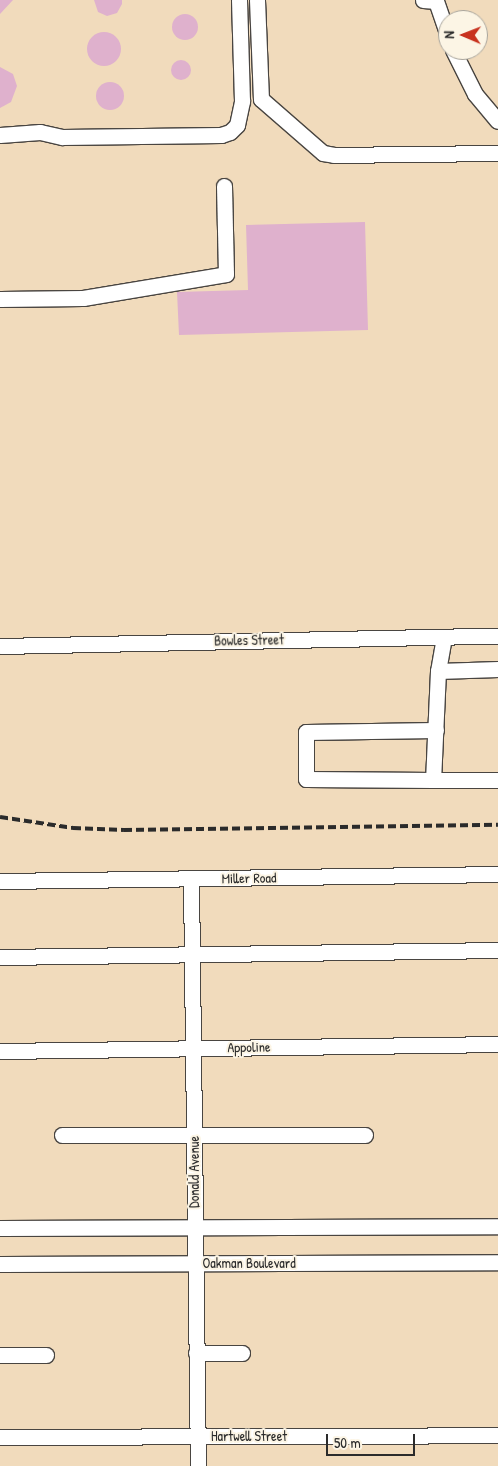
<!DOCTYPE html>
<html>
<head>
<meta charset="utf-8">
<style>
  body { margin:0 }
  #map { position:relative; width:498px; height:1466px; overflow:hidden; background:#f1dbbc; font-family:"Patrick Hand",sans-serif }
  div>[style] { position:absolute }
  .building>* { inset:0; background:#dfb1cd }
  .round { border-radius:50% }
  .roads { filter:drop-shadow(1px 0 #494541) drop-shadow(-1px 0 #494541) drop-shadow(0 1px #494541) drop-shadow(0 -1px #494541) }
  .minor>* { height:15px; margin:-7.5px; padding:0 7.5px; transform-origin:7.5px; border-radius:7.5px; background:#fff }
  .rail>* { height:4px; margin-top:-2px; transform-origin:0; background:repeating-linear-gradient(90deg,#2b2b2b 0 8px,transparent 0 12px) }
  span { translate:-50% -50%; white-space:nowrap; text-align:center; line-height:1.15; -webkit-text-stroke:4px #fcf5e5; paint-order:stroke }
  .street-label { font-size:14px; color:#2b2b2b }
  .north { position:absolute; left:438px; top:10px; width:50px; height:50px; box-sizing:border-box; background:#fcf5e5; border:1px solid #a8a49b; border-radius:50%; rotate:271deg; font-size:14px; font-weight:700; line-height:20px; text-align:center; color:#2b2b2b }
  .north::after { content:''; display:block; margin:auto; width:18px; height:22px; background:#c8321e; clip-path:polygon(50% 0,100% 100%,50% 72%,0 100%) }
  .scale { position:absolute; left:326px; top:1434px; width:89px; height:22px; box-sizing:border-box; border:2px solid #2b2b2b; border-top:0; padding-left:6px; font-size:15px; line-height:18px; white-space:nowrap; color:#2b2b2b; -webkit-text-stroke:4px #fcf5e5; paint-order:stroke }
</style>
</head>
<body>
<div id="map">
  <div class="building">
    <div style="clip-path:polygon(0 0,13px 0,0 14px)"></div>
    <div style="clip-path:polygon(94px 0,122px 0,122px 4px,117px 13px,107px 16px,98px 12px)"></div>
    <div class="round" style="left:172px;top:14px;width:26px;height:26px"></div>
    <div class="round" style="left:87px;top:32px;width:34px;height:34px"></div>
    <div class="round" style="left:171px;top:60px;width:20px;height:20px"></div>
    <div style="clip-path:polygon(0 67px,13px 74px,17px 86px,11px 102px,0 108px)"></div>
    <div class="round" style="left:96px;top:82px;width:28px;height:28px"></div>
    <div style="clip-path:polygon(365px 222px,368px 330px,179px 335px,177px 292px,248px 290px,246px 225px)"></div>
  </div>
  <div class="roads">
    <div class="minor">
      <div style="left:257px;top:0;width:99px;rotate:87.7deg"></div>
      <div style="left:261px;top:99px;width:82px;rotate:41.1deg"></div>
      <div style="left:323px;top:153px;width:11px;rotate:10deg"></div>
      <div style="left:334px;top:155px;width:164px;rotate:-0.7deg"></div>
      <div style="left:423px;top:0;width:13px;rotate:4deg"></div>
      <div style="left:436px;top:1px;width:36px;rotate:71deg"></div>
      <div style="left:453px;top:50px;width:49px;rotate:63.4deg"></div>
      <div style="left:475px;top:94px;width:35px;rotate:50deg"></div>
      <div style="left:0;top:135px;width:40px;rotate:-4.3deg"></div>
      <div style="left:40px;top:132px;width:23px;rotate:13deg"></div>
      <div style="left:62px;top:137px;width:159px;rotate:-0.7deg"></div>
      <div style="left:221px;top:135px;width:9px;rotate:-18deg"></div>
      <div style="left:230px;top:132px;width:10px;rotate:-45deg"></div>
      <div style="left:237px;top:125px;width:25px;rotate:-78deg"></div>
      <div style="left:242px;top:101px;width:101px;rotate:-91.7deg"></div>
      <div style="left:0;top:299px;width:83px;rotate:-0.7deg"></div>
      <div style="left:83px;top:298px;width:145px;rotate:-9.5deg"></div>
      <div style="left:226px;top:274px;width:88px;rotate:-91.3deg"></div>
      <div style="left:444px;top:637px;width:35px;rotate:100deg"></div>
      <div style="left:438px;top:671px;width:109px;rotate:92.6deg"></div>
      <div style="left:433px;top:780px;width:65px"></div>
      <div style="left:0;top:646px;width:498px;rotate:-1.2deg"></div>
      <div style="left:438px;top:671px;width:60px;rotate:-1.9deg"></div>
      <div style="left:433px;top:780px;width:127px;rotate:-179.5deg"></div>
      <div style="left:306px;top:779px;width:47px;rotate:-90deg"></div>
      <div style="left:306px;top:732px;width:130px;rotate:-0.9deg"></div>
      <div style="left:191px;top:879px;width:587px;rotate:89.32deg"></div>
      <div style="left:0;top:881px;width:498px;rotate:-0.8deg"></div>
      <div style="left:0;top:957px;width:498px;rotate:-0.8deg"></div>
      <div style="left:0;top:1051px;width:498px;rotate:-0.8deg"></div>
      <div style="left:62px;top:1135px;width:303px"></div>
      <div style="left:0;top:1228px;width:498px;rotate:-0.2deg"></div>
      <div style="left:0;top:1264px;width:498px;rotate:-0.2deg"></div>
      <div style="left:196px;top:1353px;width:46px"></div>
      <div style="left:0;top:1355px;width:46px"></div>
      <div style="left:0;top:1437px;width:498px;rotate:-0.2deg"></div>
    </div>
  </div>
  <div class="rail">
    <div style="left:0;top:817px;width:74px;rotate:8.6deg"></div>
    <div style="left:73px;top:828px;width:51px;rotate:2.2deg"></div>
    <div style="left:124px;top:830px;width:374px;rotate:-0.8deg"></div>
  </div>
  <div class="street-label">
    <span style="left:249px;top:640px;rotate:-1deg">Bowles Street</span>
    <span style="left:249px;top:878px;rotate:-1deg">Miller Road</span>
    <span style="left:249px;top:1047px;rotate:-1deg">Appoline</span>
    <span style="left:194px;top:1172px;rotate:-90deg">Donald Avenue</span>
    <span style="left:249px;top:1263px">Oakman Boulevard</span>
    <span style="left:249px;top:1436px">Hartwell Street</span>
  </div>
  <div class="north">N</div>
  <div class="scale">50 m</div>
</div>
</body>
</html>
